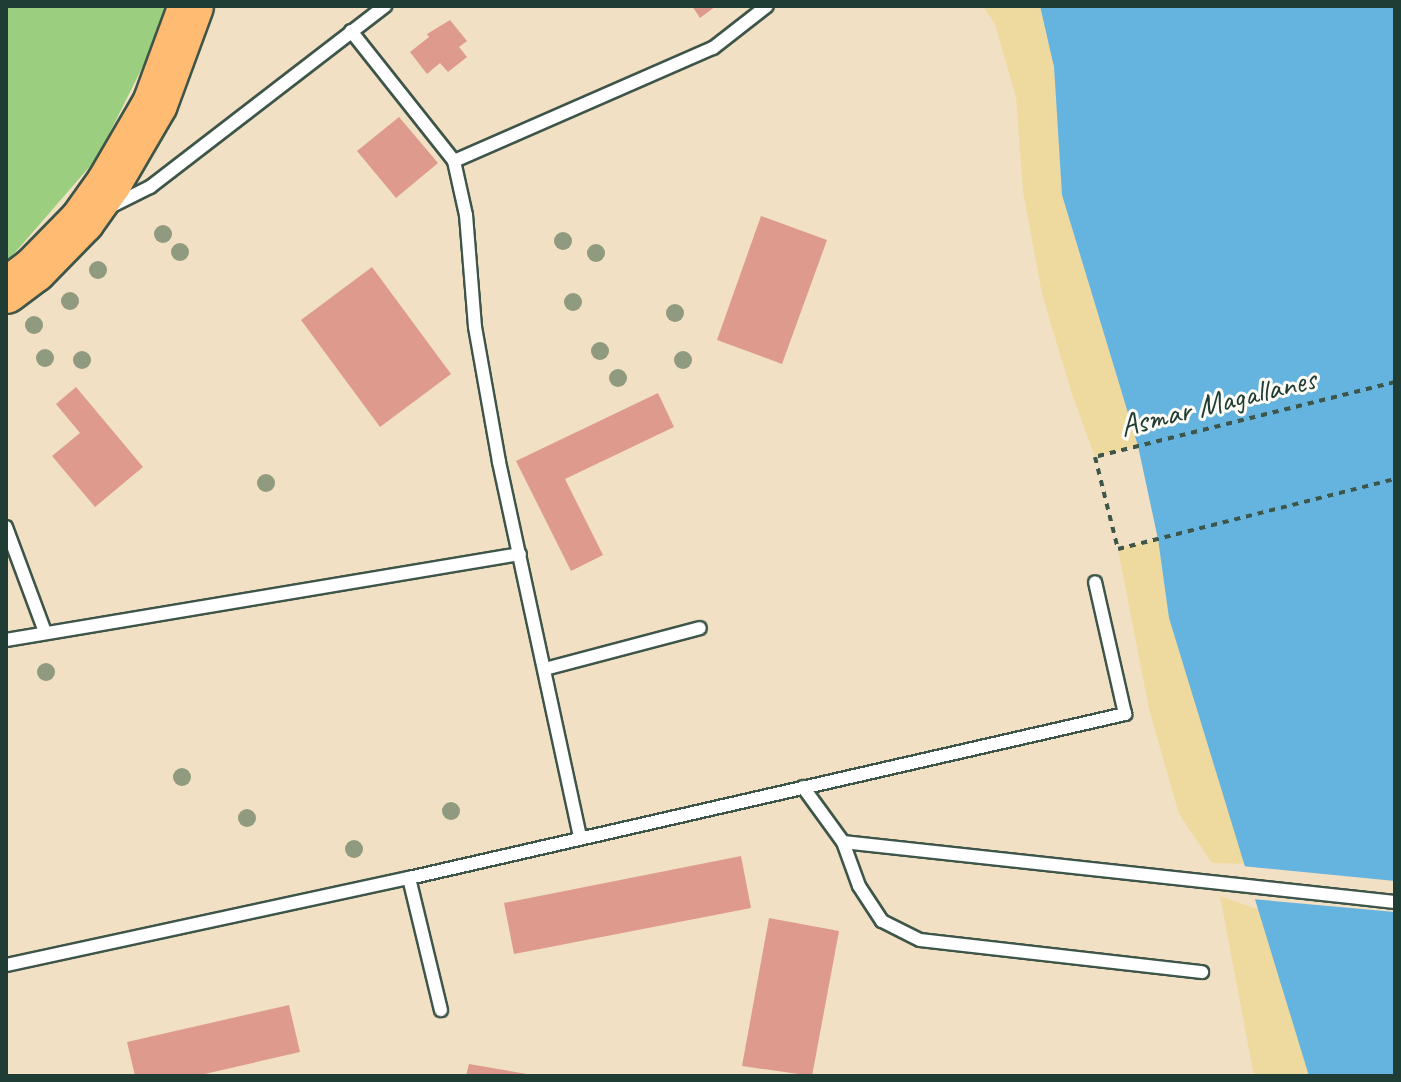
<!DOCTYPE html>
<html>
<head>
<meta charset="utf-8">
<style>
  body { margin:0 }
  #map { position:relative; width:1401px; height:1082px; overflow:hidden; background:#f1e0c3; font-family:Caveat,sans-serif }
  div>[style] { position:absolute }
  .green>* { inset:0; background:#9bce7e }
  .sand>* { inset:0; background:#eeda9e }
  .water>* { inset:0; background:#65b4df }
  .pier>* { inset:0; background:#f1e0c3 }
  .building>* { inset:0; background:#de9b8d }
  .path>* { height:4px; margin-top:-2px; transform-origin:0; background:repeating-linear-gradient(90deg,#3e5549 0 6px,transparent 0 12px) }
  .roads { filter:drop-shadow(2px 0 #3e5549) drop-shadow(-2px 0 #3e5549) drop-shadow(0 2px #3e5549) drop-shadow(0 -2px #3e5549) }
  .lane>* { height:12px; margin:-6px; padding:0 6px; transform-origin:6px; border-radius:6px; background:#fff }
  .highway>* { height:44px; margin:-22px; padding:0 22px; transform-origin:22px; border-radius:22px; background:#febb71 }
  .trees>* { width:18px; height:18px; margin:-9px; border-radius:50%; background:#8f9a7e }
  span { translate:-50% -50%; white-space:nowrap; text-align:center; line-height:1.15; -webkit-text-stroke:6px #fdfcf7; paint-order:stroke }
  .street-label { font-size:32px; color:#1f3d34 }
  .frame { position:absolute; inset:0; border:8px solid #1f3d34; pointer-events:none }
</style>
</head>
<body>
<div id="map">
  <div class="green">
    <div style="clip-path:polygon(6px 6px,168px 6px,163px 26px,97px 158px,6px 263px)"></div>
  </div>
  <div class="sand">
    <div style="clip-path:polygon(983px 6px,1040px 6px,1054px 67px,1062px 195px,1138px 446px,1095px 457px,1072px 394px,1042px 294px,1023px 191px,1016px 97px,995px 24px)"></div>
    <div style="clip-path:polygon(1158px 539px,1169px 618px,1246px 864px,1212px 863px,1179px 814px,1149px 709px,1118px 549px)"></div>
    <div style="clip-path:polygon(1220px 896px,1260px 910px,1309px 1076px,1254px 1076px)"></div>
  </div>
  <div class="water">
    <div style="clip-path:polygon(1040px 6px,1395px 6px,1395px 1076px,1309px 1076px,1169px 618px,1158px 539px,1138px 446px,1062px 195px,1054px 67px)"></div>
  </div>
  <div class="pier">
    <div style="clip-path:polygon(1242px 866px,1395px 881px,1395px 912px,1252px 899px)"></div>
  </div>
  <div class="building">
    <div style="clip-path:polygon(692px 6px,716px 6px,700px 18px)"></div>
    <div style="clip-path:polygon(450px 20px,467px 41px,459px 47px,467px 57px,448px 72px,440px 63px,427px 74px,410px 52px,429px 37px,427px 34px)"></div>
    <div style="clip-path:polygon(399px 117px,438px 163px,396px 198px,357px 151px)"></div>
    <div style="clip-path:polygon(761px 216px,827px 240px,782px 364px,717px 340px)"></div>
    <div style="clip-path:polygon(372px 267px,451px 374px,380px 427px,301px 320px)"></div>
    <div style="clip-path:polygon(76px 387px,143px 467px,95px 507px,52px 456px,80px 433px,56px 404px)"></div>
    <div style="clip-path:polygon(658px 393px,674px 427px,565px 479px,603px 555px,571px 571px,516px 461px)"></div>
    <div style="clip-path:polygon(741px 856px,751px 908px,514px 954px,504px 903px)"></div>
    <div style="clip-path:polygon(769px 918px,839px 931px,812px 1076px,742px 1066px)"></div>
    <div style="clip-path:polygon(289px 1005px,300px 1052px,196px 1076px,135px 1076px,127px 1042px)"></div>
    <div style="clip-path:polygon(469px 1064px,527px 1074px,527px 1076px,466px 1076px)"></div>
  </div>
  <div class="path">
    <div style="left:1395px;top:382px;width:309px;rotate:166deg"></div>
    <div style="left:1095px;top:457px;width:95px;rotate:76deg"></div>
    <div style="left:1118px;top:549px;width:286px;rotate:-14.2deg"></div>
  </div>
  <div class="roads">
    <div class="lane">
      <div style="left:351px;top:31px;width:166px;rotate:51.6deg"></div>
      <div style="left:454px;top:161px;width:55px;rotate:77.5deg"></div>
      <div style="left:466px;top:215px;width:112px;rotate:85.4deg"></div>
      <div style="left:475px;top:327px;width:137px;rotate:79.9deg"></div>
      <div style="left:499px;top:462px;width:385px;rotate:77.8deg"></div>
      <div style="left:454px;top:161px;width:283px;rotate:-23.6deg"></div>
      <div style="left:713px;top:48px;width:68px;rotate:-37.9deg"></div>
      <div style="left:110px;top:207px;width:45px;rotate:-26.6deg"></div>
      <div style="left:150px;top:187px;width:297px;rotate:-37.6deg"></div>
      <div style="left:6px;top:527px;width:112px;rotate:69.6deg"></div>
      <div style="left:6px;top:640px;width:521px;rotate:-9.5deg"></div>
      <div style="left:545px;top:669px;width:160px;rotate:-14.8deg"></div>
      <div style="left:803px;top:787px;width:68px;rotate:54deg"></div>
      <div style="left:843px;top:842px;width:555px;rotate:6.2deg"></div>
      <div style="left:843px;top:842px;width:47px;rotate:70deg"></div>
      <div style="left:859px;top:886px;width:42px;rotate:56.7deg"></div>
      <div style="left:882px;top:921px;width:42px;rotate:26.6deg"></div>
      <div style="left:920px;top:940px;width:284px;rotate:6.5deg"></div>
      <div style="left:409px;top:878px;width:136px;rotate:76.4deg"></div>
      <div style="left:6px;top:965px;width:412px;rotate:-12.2deg"></div>
      <div style="left:409px;top:878px;width:735px;rotate:-12.9deg"></div>
      <div style="left:1125px;top:714px;width:135px;rotate:-102.8deg"></div>
    </div>
    <div class="highway">
      <div style="left:6px;top:291px;width:35px;rotate:-37deg"></div>
      <div style="left:34px;top:270px;width:69px;rotate:-45.6deg"></div>
      <div style="left:82px;top:221px;width:47px;rotate:-54.6deg"></div>
      <div style="left:109px;top:183px;width:91px;rotate:-59.8deg"></div>
      <div style="left:155px;top:104px;width:104px;rotate:-69.8deg"></div>
    </div>
  </div>
  <div class="trees">
    <div style="left:163px;top:234px"></div>
    <div style="left:563px;top:241px"></div>
    <div style="left:180px;top:252px"></div>
    <div style="left:596px;top:253px"></div>
    <div style="left:98px;top:270px"></div>
    <div style="left:70px;top:301px"></div>
    <div style="left:573px;top:302px"></div>
    <div style="left:675px;top:313px"></div>
    <div style="left:34px;top:325px"></div>
    <div style="left:600px;top:351px"></div>
    <div style="left:45px;top:358px"></div>
    <div style="left:82px;top:360px"></div>
    <div style="left:683px;top:360px"></div>
    <div style="left:618px;top:378px"></div>
    <div style="left:266px;top:483px"></div>
    <div style="left:46px;top:672px"></div>
    <div style="left:182px;top:777px"></div>
    <div style="left:451px;top:811px"></div>
    <div style="left:247px;top:818px"></div>
    <div style="left:354px;top:849px"></div>
  </div>
  <div class="street-label">
    <span style="left:1218px;top:403px;rotate:-14deg">Asmar Magallanes</span>
  </div>
  <div class="frame"></div>
</div>
</body>
</html>
